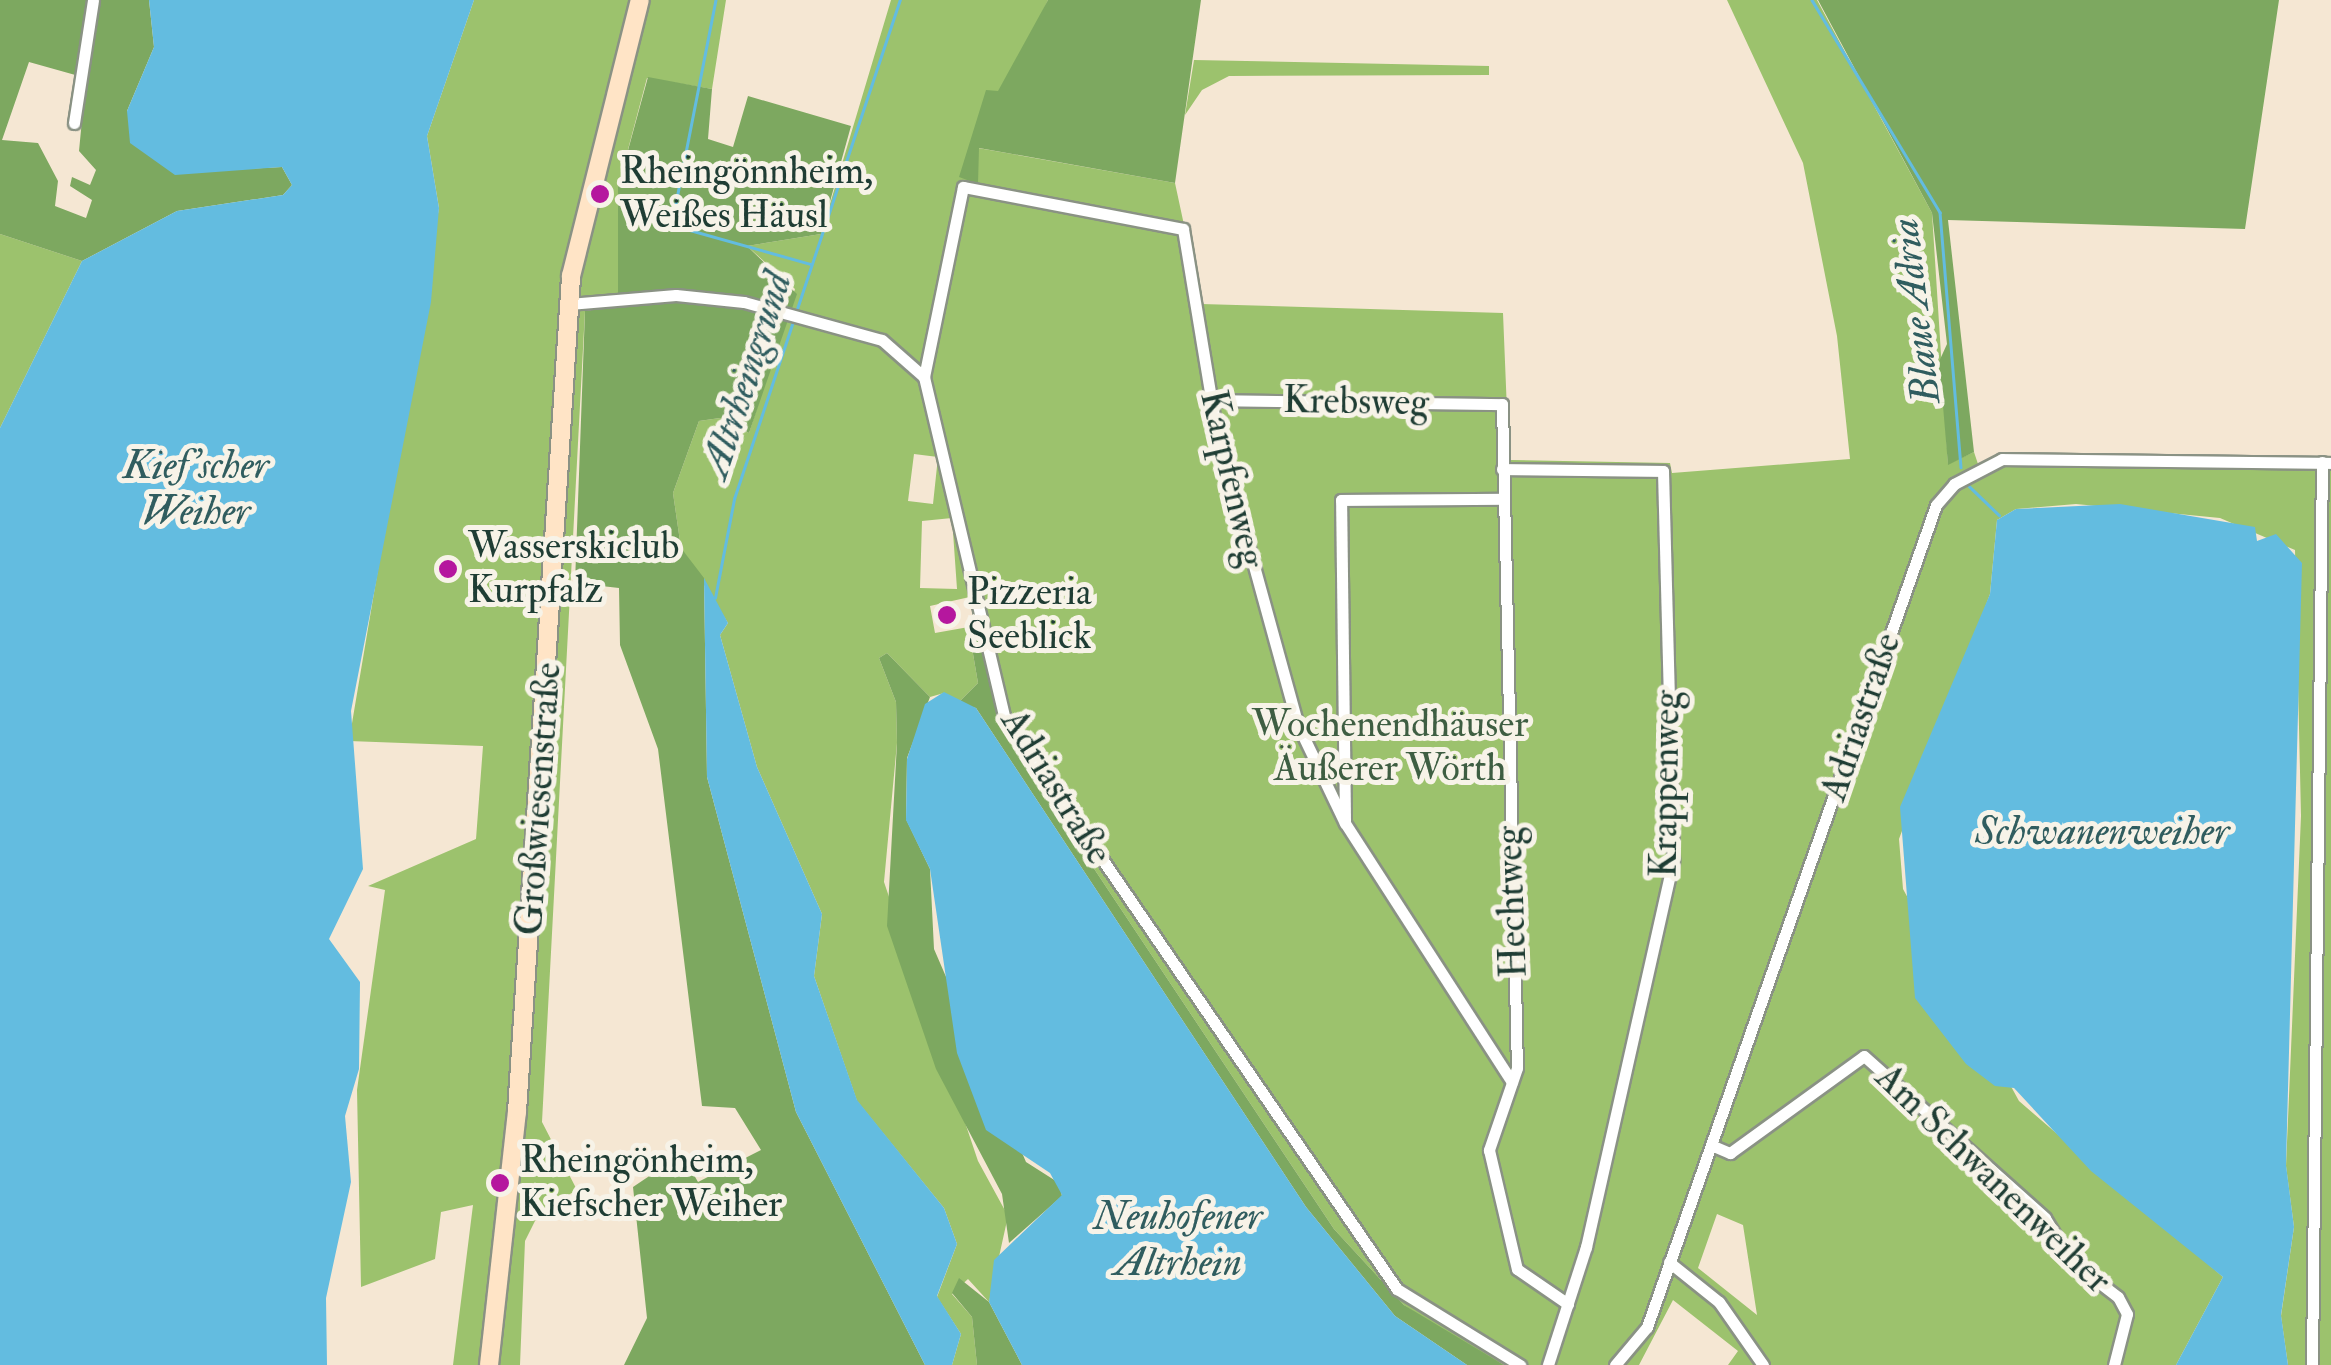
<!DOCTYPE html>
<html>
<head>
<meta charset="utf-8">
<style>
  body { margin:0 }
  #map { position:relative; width:2331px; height:1365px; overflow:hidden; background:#f5e7d3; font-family:"IM FELL Double Pica",serif }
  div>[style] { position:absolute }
  .green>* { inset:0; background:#9cc26d }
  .forest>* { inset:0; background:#7da860 }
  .water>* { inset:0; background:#63bce0 }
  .stream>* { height:2.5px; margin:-1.25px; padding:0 1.25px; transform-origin:1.25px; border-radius:1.25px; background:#63bce0 }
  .roads { filter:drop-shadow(2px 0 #8a9284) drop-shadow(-2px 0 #8a9284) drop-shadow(0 2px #8a9284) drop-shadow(0 -2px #8a9284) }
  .street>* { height:11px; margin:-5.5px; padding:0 5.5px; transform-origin:5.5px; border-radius:5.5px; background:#fff }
  .secondary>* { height:18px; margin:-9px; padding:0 9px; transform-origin:9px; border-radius:9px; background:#ffe4c6 }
  .dots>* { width:28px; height:28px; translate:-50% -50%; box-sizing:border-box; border:5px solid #f7f3e8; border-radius:50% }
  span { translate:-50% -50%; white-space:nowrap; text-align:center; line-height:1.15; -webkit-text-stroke:10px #f7f3e8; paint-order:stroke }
  .poi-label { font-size:38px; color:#1f3d34 }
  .left { translate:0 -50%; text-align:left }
  .street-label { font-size:38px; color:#1f3d34 }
  .park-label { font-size:38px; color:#3e5e42 }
  .water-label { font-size:40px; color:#305d5f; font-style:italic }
</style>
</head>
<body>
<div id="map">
  <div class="green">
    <div style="clip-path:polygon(474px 0,726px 0,712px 89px,647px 78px,618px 187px,618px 306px,585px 311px,542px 1122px,577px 1190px,540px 1211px,525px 1241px,520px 1365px,453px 1365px,473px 1205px,441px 1212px,435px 1259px,361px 1287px,357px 1090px,385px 890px,368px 886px,476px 839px,483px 746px,349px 741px,439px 208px,427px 136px)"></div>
    <div style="clip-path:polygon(evenodd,891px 0,1048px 0,978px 148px,1175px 183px,1201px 304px,1503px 313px,1509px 460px,1670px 463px,1672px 473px,1850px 459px,1837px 336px,1803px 163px,1727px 0,1817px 0,1932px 213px,1948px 464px,1974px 452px,1978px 464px,2003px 456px,2331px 458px,2331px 1365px,2288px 1365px,2281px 1316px,2294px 1227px,2286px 1166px,2301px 816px,2295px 550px,2220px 518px,2076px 504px,2016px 509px,1997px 520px,1990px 594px,1899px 839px,1903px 889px,2019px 1101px,2223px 1277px,2176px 1365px,1728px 1365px,1738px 1351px,1673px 1300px,1639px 1365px,1504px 1365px,1449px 1336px,1404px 1305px,1334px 1229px,1007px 738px,981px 628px,972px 648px,978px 683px,957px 704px,944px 693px,930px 697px,887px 653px,879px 658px,896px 702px,897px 743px,884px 882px,978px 1161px,1008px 1216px,989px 1302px,968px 1279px,952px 1294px,972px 1317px,977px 1365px,952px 1365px,961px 1334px,937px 1297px,957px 1244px,944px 1208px,857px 1101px,814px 976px,822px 914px,757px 767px,720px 635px,728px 623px,681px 548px,673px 493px,699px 421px,720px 418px,749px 433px,795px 289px,747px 246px,821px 234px,891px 0,914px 454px,938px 457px,933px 504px,908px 501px,914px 454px,891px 0,952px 518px,957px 589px,920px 588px,922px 521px,952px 518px,891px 0,974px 596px,980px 625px,935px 633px,930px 606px,974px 596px,891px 0,1717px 1214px,1743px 1225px,1757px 1315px,1698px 1268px,1717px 1214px)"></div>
    <div style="clip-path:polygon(1194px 60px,1489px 66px,1489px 75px,1229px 76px,1202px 90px,1185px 115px)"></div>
    <div style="clip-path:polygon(0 234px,82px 261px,0 428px)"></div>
  </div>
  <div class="forest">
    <div style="clip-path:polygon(evenodd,0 0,149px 0,154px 47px,127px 111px,245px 169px,282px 167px,292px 185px,283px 195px,177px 211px,82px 261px,0 234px,0 0,29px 62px,86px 78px,79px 151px,96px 170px,90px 185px,72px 177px,70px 186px,92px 200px,86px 218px,55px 206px,58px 181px,38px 143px,2px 140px,29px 62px)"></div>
    <div style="clip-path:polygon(1048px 0,1201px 0,1175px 183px,979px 148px,978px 184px,959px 177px,986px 90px,998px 91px)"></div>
    <div style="clip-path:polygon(1818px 0,2279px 0,2245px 229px,1948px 220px,1974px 452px,1948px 465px,1943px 406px,1928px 386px,1947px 344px,1932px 213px)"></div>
    <div style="clip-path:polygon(648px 77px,712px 89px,708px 139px,733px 147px,748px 96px,851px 126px,821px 234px,747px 246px,797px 294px,749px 433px,720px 418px,699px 421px,673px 493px,681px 548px,704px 578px,707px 777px,796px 1112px,925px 1365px,624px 1365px,647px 1318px,633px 1187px,682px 1154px,698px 1182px,761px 1150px,735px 1108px,702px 1106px,658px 749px,620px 645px,619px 588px,575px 583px,585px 311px,618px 306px,618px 187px)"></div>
    <div style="clip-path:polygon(980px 625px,1007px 738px,1334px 1229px,1404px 1305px,1504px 1365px,1467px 1365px,1395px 1316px,1306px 1207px,976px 708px,957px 704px,978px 683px,972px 648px)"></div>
    <div style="clip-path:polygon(887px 653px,930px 697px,907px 758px,906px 819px,930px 869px,934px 949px,1026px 1162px,1059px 1183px,1062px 1196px,1009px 1243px,1002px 1194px,936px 1069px,887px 926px,897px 743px,896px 702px,879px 658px)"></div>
    <div style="clip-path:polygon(959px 1278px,989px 1302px,1022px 1365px,977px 1365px,972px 1317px,952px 1293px)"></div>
  </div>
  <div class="water">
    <div style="clip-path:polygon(149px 0,474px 0,427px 136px,439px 208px,431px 302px,351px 711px,363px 869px,329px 939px,360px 982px,359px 1069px,345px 1116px,351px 1182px,326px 1298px,327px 1365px,0 1365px,0 428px,82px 261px,177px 211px,283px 195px,292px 185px,282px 167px,175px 175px,130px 143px,127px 111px,154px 47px)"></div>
    <div style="clip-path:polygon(2120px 504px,2255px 527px,2257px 541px,2276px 534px,2302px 563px,2286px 1165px,2294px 1227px,2281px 1315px,2288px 1365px,2176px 1365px,2223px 1277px,2091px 1171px,2014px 1088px,1995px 1086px,1966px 1064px,1915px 998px,1900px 807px,1990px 594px,1997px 520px,2016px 509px)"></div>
    <div style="clip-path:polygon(704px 578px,728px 623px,720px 635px,757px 767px,822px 914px,814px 976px,857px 1100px,944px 1208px,957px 1244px,937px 1296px,961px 1334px,952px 1365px,925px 1365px,796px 1112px,707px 777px)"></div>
    <div style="clip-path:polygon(944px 692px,976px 708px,1306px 1207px,1395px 1316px,1467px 1365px,1022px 1365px,989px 1302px,994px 1260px,1062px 1195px,1050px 1173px,986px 1130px,957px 1053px,930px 869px,906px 820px,907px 759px,925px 704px)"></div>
  </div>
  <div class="stream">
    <div style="left:716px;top:0;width:229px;rotate:101.1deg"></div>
    <div style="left:672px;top:225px;width:144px;rotate:15.7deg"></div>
    <div style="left:1812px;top:0;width:248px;rotate:58.9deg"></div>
    <div style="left:1940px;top:212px;width:256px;rotate:85.3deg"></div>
    <div style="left:796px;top:312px;width:329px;rotate:-71.6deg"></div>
    <div style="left:1969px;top:486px;width:42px;rotate:44deg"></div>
    <div style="left:715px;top:598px;width:101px;rotate:-79.1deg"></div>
    <div style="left:734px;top:499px;width:190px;rotate:-71.6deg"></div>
  </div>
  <div class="roads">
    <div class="street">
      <div style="left:74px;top:123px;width:124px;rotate:-81.2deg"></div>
      <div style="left:569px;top:304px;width:107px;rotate:-4.8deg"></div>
      <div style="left:676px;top:295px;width:68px;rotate:5.9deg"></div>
      <div style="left:744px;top:302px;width:143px;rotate:15.4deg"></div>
      <div style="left:882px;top:340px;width:56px;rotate:41.4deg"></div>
      <div style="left:924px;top:377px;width:348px;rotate:76.7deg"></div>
      <div style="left:1004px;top:716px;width:695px;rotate:55.56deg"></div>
      <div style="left:1397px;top:1289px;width:145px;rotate:31.7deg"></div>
      <div style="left:924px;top:377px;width:194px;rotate:-78.4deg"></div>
      <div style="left:963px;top:187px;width:224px;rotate:10.8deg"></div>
      <div style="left:1183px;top:229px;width:202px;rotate:80.6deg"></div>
      <div style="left:1216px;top:428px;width:306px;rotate:74.6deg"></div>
      <div style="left:1297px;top:723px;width:111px;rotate:64.4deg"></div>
      <div style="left:1345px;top:823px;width:308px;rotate:57.2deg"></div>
      <div style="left:1211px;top:400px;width:291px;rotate:0.8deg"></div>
      <div style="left:1502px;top:404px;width:664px;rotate:88.71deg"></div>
      <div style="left:1517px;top:1068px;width:87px;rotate:108.9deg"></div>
      <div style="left:1489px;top:1150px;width:122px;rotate:76.8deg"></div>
      <div style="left:1517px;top:1269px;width:62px;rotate:34.5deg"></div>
      <div style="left:1502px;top:469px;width:161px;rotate:0.7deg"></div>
      <div style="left:1663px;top:471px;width:390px;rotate:88.5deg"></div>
      <div style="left:1673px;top:861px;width:396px;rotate:102.7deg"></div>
      <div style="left:1586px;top:1247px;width:124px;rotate:107.9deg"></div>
      <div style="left:1345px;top:820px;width:320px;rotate:-90.7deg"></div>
      <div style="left:1341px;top:500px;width:161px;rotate:-0.4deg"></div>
      <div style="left:1711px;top:1145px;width:21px;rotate:23deg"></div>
      <div style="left:1730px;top:1153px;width:165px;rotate:-35.9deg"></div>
      <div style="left:1864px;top:1056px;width:243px;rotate:41.8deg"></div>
      <div style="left:2045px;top:1218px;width:50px;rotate:58.8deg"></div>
      <div style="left:2071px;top:1261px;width:59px;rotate:37.5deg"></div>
      <div style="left:2118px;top:1297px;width:19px;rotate:62deg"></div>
      <div style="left:2127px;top:1314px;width:53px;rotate:104.3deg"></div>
      <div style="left:1669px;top:1262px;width:64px;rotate:38.7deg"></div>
      <div style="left:1719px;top:1302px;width:77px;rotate:55.1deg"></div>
      <div style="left:1615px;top:1365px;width:50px;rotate:-49.9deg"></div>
      <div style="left:1647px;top:1327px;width:871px;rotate:-70.63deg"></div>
      <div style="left:1936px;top:505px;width:28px;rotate:-49deg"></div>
      <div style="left:1954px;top:484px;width:54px;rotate:-27.5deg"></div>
      <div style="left:2002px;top:459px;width:329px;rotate:0.7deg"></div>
      <div style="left:2312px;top:1365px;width:903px;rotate:-89.37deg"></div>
    </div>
    <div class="secondary">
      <div style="left:489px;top:1365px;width:255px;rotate:-83.7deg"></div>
      <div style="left:517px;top:1112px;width:838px;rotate:-86.3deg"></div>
      <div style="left:571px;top:276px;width:284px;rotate:-76deg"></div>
    </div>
  </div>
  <div class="dots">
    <div style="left:600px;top:194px;background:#b5179e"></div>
    <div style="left:448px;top:569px;background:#b5179e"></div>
    <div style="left:947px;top:615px;background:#b5179e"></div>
    <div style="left:500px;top:1183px;background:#b5179e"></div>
  </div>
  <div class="poi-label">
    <span class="left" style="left:620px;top:194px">Rheingönnheim,<br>Weißes Häusl</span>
    <span class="left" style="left:468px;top:569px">Wasserskiclub<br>Kurpfalz</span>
    <span class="left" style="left:967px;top:615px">Pizzeria<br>Seeblick</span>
    <span class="left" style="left:520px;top:1183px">Rheingönheim,<br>Kiefscher Weiher</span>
  </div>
  <div class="street-label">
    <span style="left:1356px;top:402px;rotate:1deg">Krebsweg</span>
    <span style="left:1232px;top:479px;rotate:77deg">Karpfenweg</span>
    <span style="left:1861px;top:717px;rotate:-71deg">Adriastraße</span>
    <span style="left:1666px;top:784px;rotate:-89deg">Krappenweg</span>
    <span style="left:1056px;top:787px;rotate:58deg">Adriastraße</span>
    <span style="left:539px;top:799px;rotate:-86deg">Großwiesenstraße</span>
    <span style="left:1512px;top:902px;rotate:-92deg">Hechtweg</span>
    <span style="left:1993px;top:1179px;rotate:44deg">Am Schwanenweiher</span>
  </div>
  <div class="park-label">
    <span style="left:1390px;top:747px">Wochenendhäuser<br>Äußerer Wörth</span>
  </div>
  <div class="water-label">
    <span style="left:1916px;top:311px;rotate:-97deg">Blaue Adria</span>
    <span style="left:747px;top:375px;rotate:-72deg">Altrheingrund</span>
    <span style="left:196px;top:489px">Kief'scher<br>Weiher</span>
    <span style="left:2102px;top:832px">Schwanenweiher</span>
    <span style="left:1178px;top:1240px">Neuhofener<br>Altrhein</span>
  </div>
</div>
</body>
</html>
